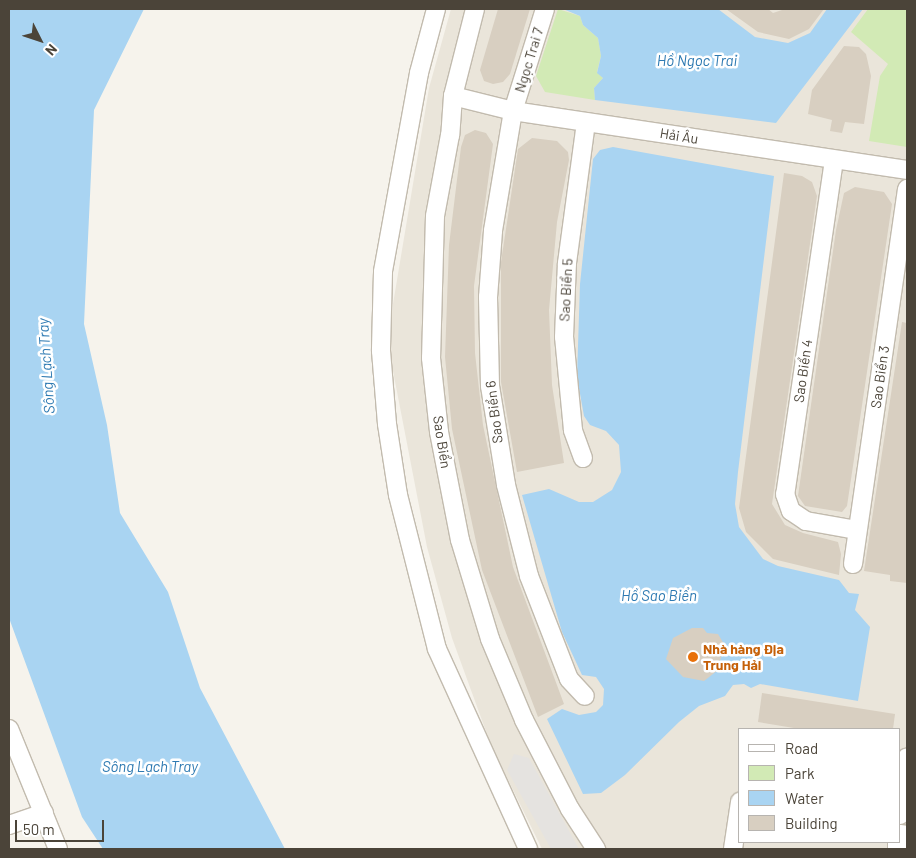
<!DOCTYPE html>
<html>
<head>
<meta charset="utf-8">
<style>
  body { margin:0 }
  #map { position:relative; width:916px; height:858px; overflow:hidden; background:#f6f3ec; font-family:Barlow,sans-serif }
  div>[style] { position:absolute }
  .residential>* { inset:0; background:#eae5da }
  .green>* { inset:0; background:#d2eab5 }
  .parking>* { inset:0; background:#e5e3e0 }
  .water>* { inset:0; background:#a9d4f2 }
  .building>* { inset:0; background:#d8cfc1 }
  .roads { filter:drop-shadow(1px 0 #c2bbae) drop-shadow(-1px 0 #c2bbae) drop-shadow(0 1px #c2bbae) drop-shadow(0 -1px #c2bbae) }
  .minor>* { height:18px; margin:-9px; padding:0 9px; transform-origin:9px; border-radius:9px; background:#fff }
  .dots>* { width:14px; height:14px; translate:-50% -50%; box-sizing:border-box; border:2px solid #fff; border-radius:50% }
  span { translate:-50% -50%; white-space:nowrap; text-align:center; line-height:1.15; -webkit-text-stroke:5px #fff; paint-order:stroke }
  .street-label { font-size:14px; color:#4b4439 }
  .food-label { font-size:14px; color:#c56008; font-weight:700 }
  .left { translate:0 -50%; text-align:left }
  .water-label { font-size:15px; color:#2e7ab2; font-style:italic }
  .frame { position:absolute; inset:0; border:10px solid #4b4439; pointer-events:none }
  .legend { position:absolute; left:738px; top:728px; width:162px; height:115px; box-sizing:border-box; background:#fff; border:1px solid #b7b4b0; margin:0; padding:6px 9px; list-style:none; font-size:15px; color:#4b4439 }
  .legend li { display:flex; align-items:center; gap:10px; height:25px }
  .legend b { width:25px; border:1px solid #b7b4b0 }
  .north { position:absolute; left:15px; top:15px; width:50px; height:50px; -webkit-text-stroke:4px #fff; paint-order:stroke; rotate:131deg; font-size:14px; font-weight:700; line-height:20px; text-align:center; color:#4b4439 }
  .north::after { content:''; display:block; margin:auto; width:18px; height:22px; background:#4b4439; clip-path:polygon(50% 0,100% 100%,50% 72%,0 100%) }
  .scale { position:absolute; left:15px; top:820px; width:89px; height:22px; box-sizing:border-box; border:2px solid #4b4439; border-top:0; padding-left:6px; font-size:15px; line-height:18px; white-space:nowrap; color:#4b4439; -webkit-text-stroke:4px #fff; paint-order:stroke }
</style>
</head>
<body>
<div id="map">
  <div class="residential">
    <div style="clip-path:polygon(evenodd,451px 9px,907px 9px,907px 849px,542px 849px,491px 745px,452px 638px,427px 547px,387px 340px,429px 88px,451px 9px,740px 729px,900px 729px,900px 842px,740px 842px,740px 729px)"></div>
  </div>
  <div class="green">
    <div style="clip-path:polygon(558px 9px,580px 16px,583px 25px,598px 38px,601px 56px,597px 72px,603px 78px,594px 88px,595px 100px,545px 92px,536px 76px)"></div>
    <div style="clip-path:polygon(868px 9px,907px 9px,907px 147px,869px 141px,880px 76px,888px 64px,851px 32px)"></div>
  </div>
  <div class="parking">
    <div style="clip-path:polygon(514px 754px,529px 758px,579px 849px,551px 849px,507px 770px)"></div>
  </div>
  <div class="water">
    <div style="clip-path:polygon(9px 9px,144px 9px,94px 110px,84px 324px,107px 425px,120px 513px,168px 592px,200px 688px,285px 849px,103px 849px,82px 817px,9px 618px)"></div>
    <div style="clip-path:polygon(563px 9px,718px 9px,755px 37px,788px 43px,810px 33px,827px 9px,863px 9px,776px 123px,595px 100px,594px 88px,603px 78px,597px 73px,601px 56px,598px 38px,583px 25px,580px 16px)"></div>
    <div style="clip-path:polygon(613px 147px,774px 176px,738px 472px,735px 504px,739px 527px,763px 559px,778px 566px,839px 580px,849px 593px,859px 594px,855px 610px,870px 627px,858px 701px,760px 684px,751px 688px,744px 684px,733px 685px,725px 696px,699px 706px,679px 722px,625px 775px,601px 793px,583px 794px,547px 719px,562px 709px,579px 715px,596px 712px,603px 705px,604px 689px,596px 677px,582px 675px,562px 632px,522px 495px,549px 489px,579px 502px,593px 502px,612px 490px,621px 472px,619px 445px,606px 431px,590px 425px,584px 416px,577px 377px,580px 284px,593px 159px,600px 150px)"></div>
  </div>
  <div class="building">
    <div style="clip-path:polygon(498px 9px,530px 9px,510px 74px,503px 82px,493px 84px,484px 81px,480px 70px)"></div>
    <div style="clip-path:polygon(726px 9px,768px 9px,773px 13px,785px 9px,824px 9px,809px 29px,789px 39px,758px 32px)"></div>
    <div style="clip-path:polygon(844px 46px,859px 47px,866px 54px,871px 76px,864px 124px,845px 122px,842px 133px,830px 131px,832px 120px,808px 114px,812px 90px)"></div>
    <div style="clip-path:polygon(475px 130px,486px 133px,493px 144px,474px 286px,475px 353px,483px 425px,513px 567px,564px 704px,538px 717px,482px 570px,452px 429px,445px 357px,449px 245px,461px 147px,465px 135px)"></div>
    <div style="clip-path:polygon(532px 138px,557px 141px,568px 152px,569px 160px,557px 222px,549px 310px,552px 385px,564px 463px,517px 472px,501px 382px,501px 262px,518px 149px)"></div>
    <div style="clip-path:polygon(784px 173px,802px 176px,812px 182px,817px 196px,772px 504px,785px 525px,803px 533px,838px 542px,841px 554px,839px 575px,773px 559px,746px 532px,739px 508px)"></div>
    <div style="clip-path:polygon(855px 187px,884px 192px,892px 204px,847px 506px,842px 512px,805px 506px,798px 496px,836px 230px,844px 193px)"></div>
    <div style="clip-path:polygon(902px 322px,907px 323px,907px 583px,890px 581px,890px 575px,864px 571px)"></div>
    <div style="clip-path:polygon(692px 628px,703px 628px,707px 633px,718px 634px,724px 644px,718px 670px,704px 681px,683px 677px,666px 659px,673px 638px)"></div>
    <div style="clip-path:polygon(762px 693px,895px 714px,893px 729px,800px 729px,758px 722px)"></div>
  </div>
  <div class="roads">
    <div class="minor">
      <div style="left:436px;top:9px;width:66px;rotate:104.9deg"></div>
      <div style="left:419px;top:73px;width:202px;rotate:100.3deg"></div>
      <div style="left:383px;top:272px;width:79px;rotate:91.5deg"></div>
      <div style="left:381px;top:351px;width:73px;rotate:85.3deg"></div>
      <div style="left:387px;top:424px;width:72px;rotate:81.2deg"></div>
      <div style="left:398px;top:495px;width:159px;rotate:75.8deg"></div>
      <div style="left:437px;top:649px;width:220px;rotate:65.5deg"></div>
      <div style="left:475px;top:9px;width:90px;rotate:104.2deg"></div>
      <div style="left:453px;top:96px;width:39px;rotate:94deg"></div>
      <div style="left:450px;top:135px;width:82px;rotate:100.5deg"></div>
      <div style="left:435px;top:216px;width:142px;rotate:91.6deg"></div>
      <div style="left:431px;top:358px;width:74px;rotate:83.8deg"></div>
      <div style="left:439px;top:432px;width:110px;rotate:79deg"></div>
      <div style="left:460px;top:540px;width:103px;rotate:73.1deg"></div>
      <div style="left:490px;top:639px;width:88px;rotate:67.2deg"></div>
      <div style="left:524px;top:720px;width:100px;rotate:62.7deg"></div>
      <div style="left:570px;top:809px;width:48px;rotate:57deg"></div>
      <div style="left:545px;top:9px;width:107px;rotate:107.4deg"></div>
      <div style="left:513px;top:111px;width:122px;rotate:99.5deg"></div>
      <div style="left:493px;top:231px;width:66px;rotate:94.3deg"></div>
      <div style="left:488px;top:297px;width:89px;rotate:88.7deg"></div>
      <div style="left:490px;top:386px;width:100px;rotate:80.8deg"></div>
      <div style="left:506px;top:485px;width:94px;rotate:75.8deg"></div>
      <div style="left:529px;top:576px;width:110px;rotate:68.8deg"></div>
      <div style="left:569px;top:679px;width:23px;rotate:47deg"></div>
      <div style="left:453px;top:96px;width:62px;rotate:14deg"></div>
      <div style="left:513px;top:111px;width:398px;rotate:8.5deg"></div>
      <div style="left:834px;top:160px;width:338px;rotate:98.3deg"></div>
      <div style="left:785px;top:494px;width:18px;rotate:71deg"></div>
      <div style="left:791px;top:511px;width:18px;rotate:34deg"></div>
      <div style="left:806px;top:521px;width:52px;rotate:10deg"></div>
      <div style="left:583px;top:458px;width:30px;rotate:-110deg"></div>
      <div style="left:573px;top:430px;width:93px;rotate:-95.5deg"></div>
      <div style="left:564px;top:337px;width:74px;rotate:-87.7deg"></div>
      <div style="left:567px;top:263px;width:142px;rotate:-82.3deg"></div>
      <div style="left:853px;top:564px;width:379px;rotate:-81.8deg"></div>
      <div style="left:9px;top:729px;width:130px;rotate:67.8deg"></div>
      <div style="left:900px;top:815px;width:58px;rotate:-83.1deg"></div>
      <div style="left:9px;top:825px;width:37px;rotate:-19deg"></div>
      <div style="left:900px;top:834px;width:7px;rotate:8deg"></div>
      <div style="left:733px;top:849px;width:48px;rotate:-81.5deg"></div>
      <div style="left:897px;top:849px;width:7px;rotate:-90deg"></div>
    </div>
  </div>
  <div class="dots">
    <div style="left:693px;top:657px;background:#e8710a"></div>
  </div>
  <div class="street-label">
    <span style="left:529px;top:60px;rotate:-73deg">Ngọc Trai 7</span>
    <span style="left:679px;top:136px;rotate:9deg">Hải Âu</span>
    <span style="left:566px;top:290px;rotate:-87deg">Sao Biển 5</span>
    <span style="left:803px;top:371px;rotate:-82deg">Sao Biển 4</span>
    <span style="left:880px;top:377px;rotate:-82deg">Sao Biển 3</span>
    <span style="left:494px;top:412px;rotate:-97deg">Sao Biển 6</span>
    <span style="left:442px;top:442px;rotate:81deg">Sao Biển</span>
  </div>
  <div class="food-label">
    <span class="left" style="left:703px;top:657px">Nhà hàng Địa<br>Trung Hải</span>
  </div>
  <div class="water-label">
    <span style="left:697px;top:61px">Hồ Ngọc Trai</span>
    <span style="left:46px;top:366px;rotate:-94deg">Sông Lạch Tray</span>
    <span style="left:659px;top:596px">Hồ Sao Biển</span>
    <span style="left:150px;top:767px">Sông Lạch Tray</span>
  </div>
  <div class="frame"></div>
  <ul class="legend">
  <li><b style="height:6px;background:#fff"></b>Road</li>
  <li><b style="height:14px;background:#d2eab5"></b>Park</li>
  <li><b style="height:14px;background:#a9d4f2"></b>Water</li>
  <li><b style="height:14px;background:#d8cfc1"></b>Building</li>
  </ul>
  <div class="north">N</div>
  <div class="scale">50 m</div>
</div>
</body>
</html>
